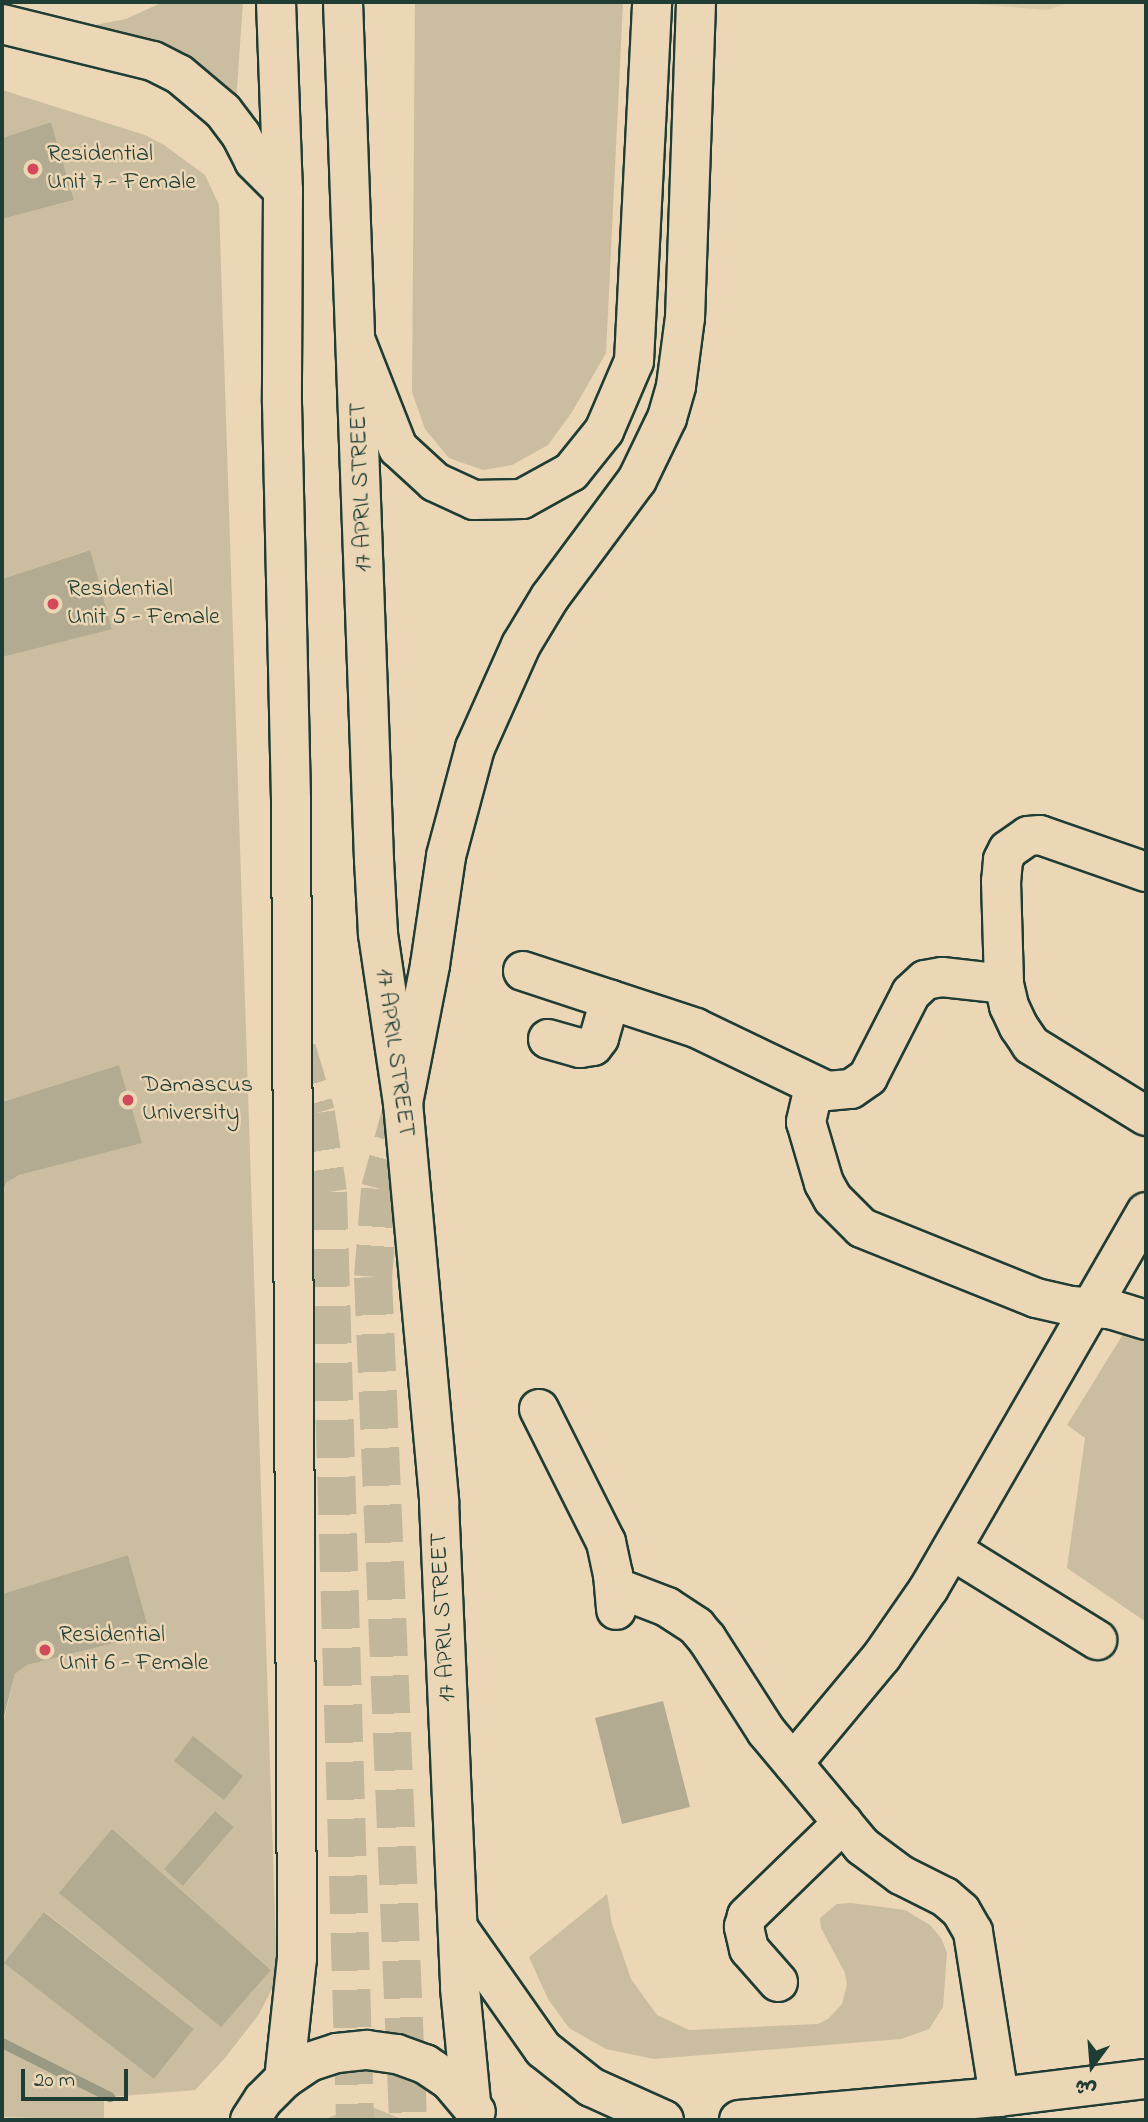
<!DOCTYPE html>
<html>
<head>
<meta charset="utf-8">
<style>
  body { margin:0 }
  #map { position:relative; width:1148px; height:2122px; overflow:hidden; background:#ebd6b5; font-family:"Indie Flower","Playpen Sans Arabic",sans-serif }
  div>[style] { position:absolute }
  .built>* { inset:0; background:#dac9aa }
  .green>* { inset:0; background:#cabda0 }
  .stream>* { height:10px; margin:-5px; padding:0 5px; transform-origin:5px; border-radius:5px; background:#9a9a82 }
  .building>* { inset:0; background:#b2ab91 }
  .major-tunnel>* { height:38px; margin-top:-19px; transform-origin:0; background:repeating-linear-gradient(90deg,#c2b79b 0 38px,transparent 0 57px) }
  .roads { filter:drop-shadow(2px 0 #1f3d34) drop-shadow(-2px 0 #1f3d34) drop-shadow(0 2px #1f3d34) drop-shadow(0 -2px #1f3d34) }
  .minor>* { height:38px; margin:-19px; padding:0 19px; transform-origin:19px; border-radius:19px; background:#ebd6b5 }
  .major>* { height:38px; margin:-19px; padding:0 19px; transform-origin:19px; border-radius:19px; background:#ebd6b5 }
  .highway>* { height:38px; margin:-19px; padding:0 19px; transform-origin:19px; border-radius:19px; background:#ebd6b5 }
  .dots>* { width:19px; height:19px; translate:-50% -50%; box-sizing:border-box; border:4px solid #ebd6b5; border-radius:50% }
  span { translate:-50% -50%; white-space:nowrap; text-align:center; line-height:1.15; -webkit-text-stroke:5px #ebd6b5; paint-order:stroke }
  .poi-label { font-size:24px; color:#1f3d34 }
  .left { translate:0 -50%; text-align:left }
  .street-label { font-size:24px; color:#1f3d34 }
  .frame { position:absolute; inset:0; border:4px solid #1f3d34; pointer-events:none }
  .north { position:absolute; left:1057px; top:2031px; width:70px; height:70px; -webkit-text-stroke:5px #ebd6b5; paint-order:stroke; rotate:196deg; font-size:19px; font-weight:700; line-height:28px; text-align:center; color:#1f3d34 }
  .north::after { content:''; display:block; margin:auto; width:24px; height:32px; background:#1f3d34; clip-path:polygon(50% 0,100% 100%,50% 72%,0 100%) }
  .scale { position:absolute; left:21px; top:2069px; width:107px; height:32px; box-sizing:border-box; border:4px solid #1f3d34; border-top:0; padding-left:9px; font-size:21px; line-height:24px; white-space:nowrap; color:#1f3d34; -webkit-text-stroke:5px #ebd6b5; paint-order:stroke }
</style>
</head>
<body>
<div id="map">
  <div class="built">
    <div style="clip-path:polygon(951px 2px,1071px 2px,1047px 10px)"></div>
  </div>
  <div class="green">
    <div style="clip-path:polygon(163px 2px,243px 2px,236px 102px,80px 28px,126px 19px)"></div>
    <div style="clip-path:polygon(415px 2px,623px 2px,606px 353px,572px 412px,548px 445px,512px 465px,483px 470px,449px 458px,425px 429px,412px 392px)"></div>
    <div style="clip-path:polygon(evenodd,2px 90px,145px 135px,164px 145px,205px 175px,219px 205px,277px 1979px,259px 2014px,225px 2058px,195px 2090px,110px 2097px,104px 2094px,104px 2120px,2px 2117px,2px 1728px,15px 1674px,27px 1665px,150px 1634px,128px 1555px,2px 1594px,2px 1200px,6px 1183px,19px 1175px,141px 1142px,119px 1065px,2px 1102px,2px 657px,112px 628px,89px 550px,2px 579px,2px 219px,74px 200px,51px 122px,2px 138px,2px 90px,215px 1811px,234px 1827px,184px 1885px,164px 1869px,215px 1811px,2px 90px,112px 1830px,271px 1970px,221px 2026px,112px 1830px,2px 90px,45px 1912px,194px 2029px,154px 2079px,5px 1963px,45px 1912px)"></div>
    <div style="clip-path:polygon(1125px 1331px,1146px 1338px,1146px 1622px,1067px 1568px,1085px 1438px,1067px 1425px)"></div>
    <div style="clip-path:polygon(607px 1894px,612px 1924px,631px 1979px,657px 2015px,689px 2030px,818px 2024px,828px 2019px,842px 2004px,847px 1984px,845px 1973px,821px 1928px,820px 1918px,837px 1904px,851px 1903px,905px 1910px,930px 1925px,941px 1938px,947px 1953px,943px 2007px,929px 2029px,901px 2039px,654px 2059px,606px 2049px,569px 2028px,548px 1999px,529px 1957px)"></div>
    <div style="clip-path:polygon(372px 2107px,404px 2120px,324px 2120px,349px 2109px)"></div>
  </div>
  <div class="stream">
    <div style="left:2px;top:2043px;width:121px;rotate:26.6deg"></div>
  </div>
  <div class="building">
    <div style="clip-path:polygon(51px 122px,74px 200px,2px 219px,2px 138px)"></div>
    <div style="clip-path:polygon(90px 550px,112px 629px,2px 657px,2px 579px)"></div>
    <div style="clip-path:polygon(119px 1065px,142px 1143px,19px 1175px,6px 1183px,2px 1196px,2px 1102px)"></div>
    <div style="clip-path:polygon(128px 1555px,150px 1634px,27px 1665px,15px 1674px,2px 1724px,2px 1594px)"></div>
    <div style="clip-path:polygon(663px 1701px,690px 1807px,622px 1824px,595px 1718px)"></div>
    <div style="clip-path:polygon(193px 1736px,243px 1776px,224px 1800px,174px 1761px)"></div>
    <div style="clip-path:polygon(215px 1811px,234px 1827px,183px 1886px,164px 1869px)"></div>
    <div style="clip-path:polygon(112px 1829px,271px 1970px,221px 2027px,59px 1893px)"></div>
    <div style="clip-path:polygon(44px 1912px,194px 2029px,154px 2079px,4px 1963px)"></div>
  </div>
  <div class="major-tunnel">
    <div style="left:297px;top:1049px;width:67px;rotate:73.5deg"></div>
    <div style="left:316px;top:1113px;width:80px;rotate:81.4deg"></div>
    <div style="left:328px;top:1192px;width:928px;rotate:88.33deg"></div>
    <div style="left:403px;top:1105px;width:87px;rotate:105.3deg"></div>
    <div style="left:380px;top:1189px;width:88px;rotate:94.5deg"></div>
    <div style="left:373px;top:1277px;width:844px;rotate:87.62deg"></div>
  </div>
  <div class="roads">
    <div class="minor">
      <div style="left:1146px;top:872px;width:112px;rotate:-160.8deg"></div>
      <div style="left:1040px;top:835px;width:12px;rotate:175deg"></div>
      <div style="left:1028px;top:836px;width:24px;rotate:145deg"></div>
      <div style="left:1008px;top:850px;width:11px;rotate:117deg"></div>
      <div style="left:1003px;top:860px;width:21px;rotate:95deg"></div>
      <div style="left:1001px;top:881px;width:103px;rotate:88.3deg"></div>
      <div style="left:1004px;top:984px;width:23px;rotate:77deg"></div>
      <div style="left:1009px;top:1006px;width:23px;rotate:65deg"></div>
      <div style="left:1019px;top:1027px;width:22px;rotate:56deg"></div>
      <div style="left:1031px;top:1045px;width:135px;rotate:31.7deg"></div>
      <div style="left:523px;top:971px;width:182px;rotate:18.2deg"></div>
      <div style="left:696px;top:1028px;width:145px;rotate:25.7deg"></div>
      <div style="left:827px;top:1091px;width:24px;rotate:-5deg"></div>
      <div style="left:851px;top:1089px;width:21px;rotate:-35deg"></div>
      <div style="left:868px;top:1077px;width:94px;rotate:-62.9deg"></div>
      <div style="left:911px;top:993px;width:19px;rotate:-43deg"></div>
      <div style="left:925px;top:980px;width:17px;rotate:-10deg"></div>
      <div style="left:942px;top:977px;width:62px;rotate:6.4deg"></div>
      <div style="left:548px;top:1039px;width:33px;rotate:16deg"></div>
      <div style="left:580px;top:1048px;width:13px;rotate:-9deg"></div>
      <div style="left:593px;top:1046px;width:10px;rotate:-53deg"></div>
      <div style="left:599px;top:1038px;width:40px;rotate:-74deg"></div>
      <div style="left:814px;top:1087px;width:36px;rotate:103deg"></div>
      <div style="left:806px;top:1122px;width:64px;rotate:73.6deg"></div>
      <div style="left:824px;top:1183px;width:18px;rotate:61deg"></div>
      <div style="left:833px;top:1199px;width:41px;rotate:45deg"></div>
      <div style="left:862px;top:1228px;width:188px;rotate:21.9deg"></div>
      <div style="left:1036px;top:1298px;width:37px;rotate:13deg"></div>
      <div style="left:1072px;top:1306px;width:38px;rotate:5deg"></div>
      <div style="left:1110px;top:1309px;width:38px;rotate:17deg"></div>
      <div style="left:539px;top:1409px;width:149px;rotate:63.3deg"></div>
      <div style="left:606px;top:1542px;width:33px;rotate:78deg"></div>
      <div style="left:613px;top:1574px;width:36px;rotate:85deg"></div>
      <div style="left:952px;top:1550px;width:171px;rotate:31.8deg"></div>
      <div style="left:615px;top:1587px;width:56px;rotate:21deg"></div>
      <div style="left:667px;top:1607px;width:35px;rotate:33deg"></div>
      <div style="left:696px;top:1626px;width:17px;rotate:50deg"></div>
      <div style="left:707px;top:1639px;width:109px;rotate:57.3deg"></div>
      <div style="left:766px;top:1731px;width:150px;rotate:50.1deg"></div>
      <div style="left:862px;top:1846px;width:49px;rotate:36.6deg"></div>
      <div style="left:901px;top:1875px;width:49px;rotate:26.6deg"></div>
      <div style="left:945px;top:1897px;width:21px;rotate:41deg"></div>
      <div style="left:961px;top:1911px;width:24px;rotate:60deg"></div>
      <div style="left:973px;top:1932px;width:167px;rotate:81deg"></div>
      <div style="left:793px;top:1763px;width:139px;rotate:-50.2deg"></div>
      <div style="left:882px;top:1656px;width:83px;rotate:-55.3deg"></div>
      <div style="left:929px;top:1588px;width:434px;rotate:-60deg"></div>
      <div style="left:778px;top:1982px;width:44px;rotate:-131.3deg"></div>
      <div style="left:749px;top:1949px;width:23px;rotate:-103deg"></div>
      <div style="left:744px;top:1927px;width:11px;rotate:-75deg"></div>
      <div style="left:747px;top:1916px;width:134px;rotate:-44.1deg"></div>
    </div>
    <div class="major">
      <div style="left:276px;top:2px;width:188px;rotate:87.9deg"></div>
      <div style="left:283px;top:190px;width:213px;rotate:90.3deg"></div>
      <div style="left:282px;top:403px;width:396px;rotate:88.7deg"></div>
      <div style="left:291px;top:799px;width:1159px;rotate:89.7deg"></div>
      <div style="left:297px;top:1958px;width:122px;rotate:96.1deg"></div>
      <div style="left:343px;top:2px;width:859px;rotate:87.93deg"></div>
      <div style="left:374px;top:860px;width:74px;rotate:86.9deg"></div>
      <div style="left:378px;top:934px;width:171px;rotate:81.6deg"></div>
      <div style="left:403px;top:1103px;width:401px;rotate:84.8deg"></div>
      <div style="left:439px;top:1502px;width:486px;rotate:87.5deg"></div>
      <div style="left:460px;top:1988px;width:115px;rotate:84.5deg"></div>
      <div style="left:458px;top:1928px;width:148px;rotate:54.9deg"></div>
      <div style="left:543px;top:2049px;width:61px;rotate:38.4deg"></div>
      <div style="left:591px;top:2087px;width:80px;rotate:24.3deg"></div>
      <div style="left:250px;top:2120px;width:24px;rotate:-57deg"></div>
      <div style="left:263px;top:2100px;width:30px;rotate:-45deg"></div>
      <div style="left:284px;top:2079px;width:30px;rotate:-34deg"></div>
      <div style="left:309px;top:2062px;width:29px;rotate:-18deg"></div>
      <div style="left:337px;top:2053px;width:30px;rotate:-6deg"></div>
      <div style="left:367px;top:2050px;width:30px;rotate:8deg"></div>
      <div style="left:397px;top:2054px;width:30px;rotate:20deg"></div>
      <div style="left:425px;top:2064px;width:30px;rotate:34deg"></div>
      <div style="left:450px;top:2081px;width:40px;rotate:50deg"></div>
      <div style="left:739px;top:2120px;width:261px;rotate:-5.1deg"></div>
      <div style="left:999px;top:2097px;width:148px;rotate:-7deg"></div>
    </div>
    <div class="highway">
      <div style="left:2px;top:24px;width:155px;rotate:13.8deg"></div>
      <div style="left:153px;top:61px;width:29px;rotate:27deg"></div>
      <div style="left:179px;top:74px;width:57px;rotate:40.1deg"></div>
      <div style="left:223px;top:111px;width:30px;rotate:53deg"></div>
      <div style="left:241px;top:135px;width:29px;rotate:63deg"></div>
      <div style="left:254px;top:161px;width:41px;rotate:45deg"></div>
      <div style="left:357px;top:344px;width:112px;rotate:68.5deg"></div>
      <div style="left:398px;top:448px;width:50px;rotate:42.6deg"></div>
      <div style="left:435px;top:482px;width:43px;rotate:24.8deg"></div>
      <div style="left:474px;top:500px;width:48px;rotate:-1.2deg"></div>
      <div style="left:522px;top:499px;width:56px;rotate:-28.9deg"></div>
      <div style="left:571px;top:472px;width:53px;rotate:-51.2deg"></div>
      <div style="left:604px;top:431px;width:76px;rotate:-66.8deg"></div>
      <div style="left:634px;top:361px;width:359px;rotate:-87.1deg"></div>
      <div style="left:403px;top:1103px;width:141px;rotate:-78.9deg"></div>
      <div style="left:430px;top:965px;width:110px;rotate:-81.6deg"></div>
      <div style="left:446px;top:856px;width:112px;rotate:-75deg"></div>
      <div style="left:475px;top:748px;width:113px;rotate:-65.9deg"></div>
      <div style="left:521px;top:645px;width:56px;rotate:-58.9deg"></div>
      <div style="left:550px;top:597px;width:146px;rotate:-53.4deg"></div>
      <div style="left:637px;top:480px;width:69px;rotate:-64.2deg"></div>
      <div style="left:667px;top:418px;width:33px;rotate:-74deg"></div>
      <div style="left:676px;top:386px;width:69px;rotate:-82.5deg"></div>
      <div style="left:685px;top:318px;width:316px;rotate:-88deg"></div>
    </div>
  </div>
  <div class="dots">
    <div style="left:33px;top:169px;background:#d1495b"></div>
    <div style="left:53px;top:604px;background:#d1495b"></div>
    <div style="left:128px;top:1100px;background:#d1495b"></div>
    <div style="left:45px;top:1650px;background:#d1495b"></div>
  </div>
  <div class="poi-label">
    <span class="left" style="left:47px;top:169px">Residential<br>Unit 7 - Female</span>
    <span class="left" style="left:67px;top:604px">Residential<br>Unit 5 - Female</span>
    <span class="left" style="left:142px;top:1100px">Damascus<br>University</span>
    <span class="left" style="left:59px;top:1650px">Residential<br>Unit 6 - Female</span>
  </div>
  <div class="street-label">
    <span style="left:362px;top:487px;rotate:-92deg">17 APRIL STREET</span>
    <span style="left:394px;top:1053px;rotate:82deg">17 APRIL STREET</span>
    <span style="left:444px;top:1617px;rotate:-93deg">17 APRIL STREET</span>
  </div>
  <div class="frame"></div>
  <div class="north">ش</div>
  <div class="scale">20 m</div>
</div>
</body>
</html>
